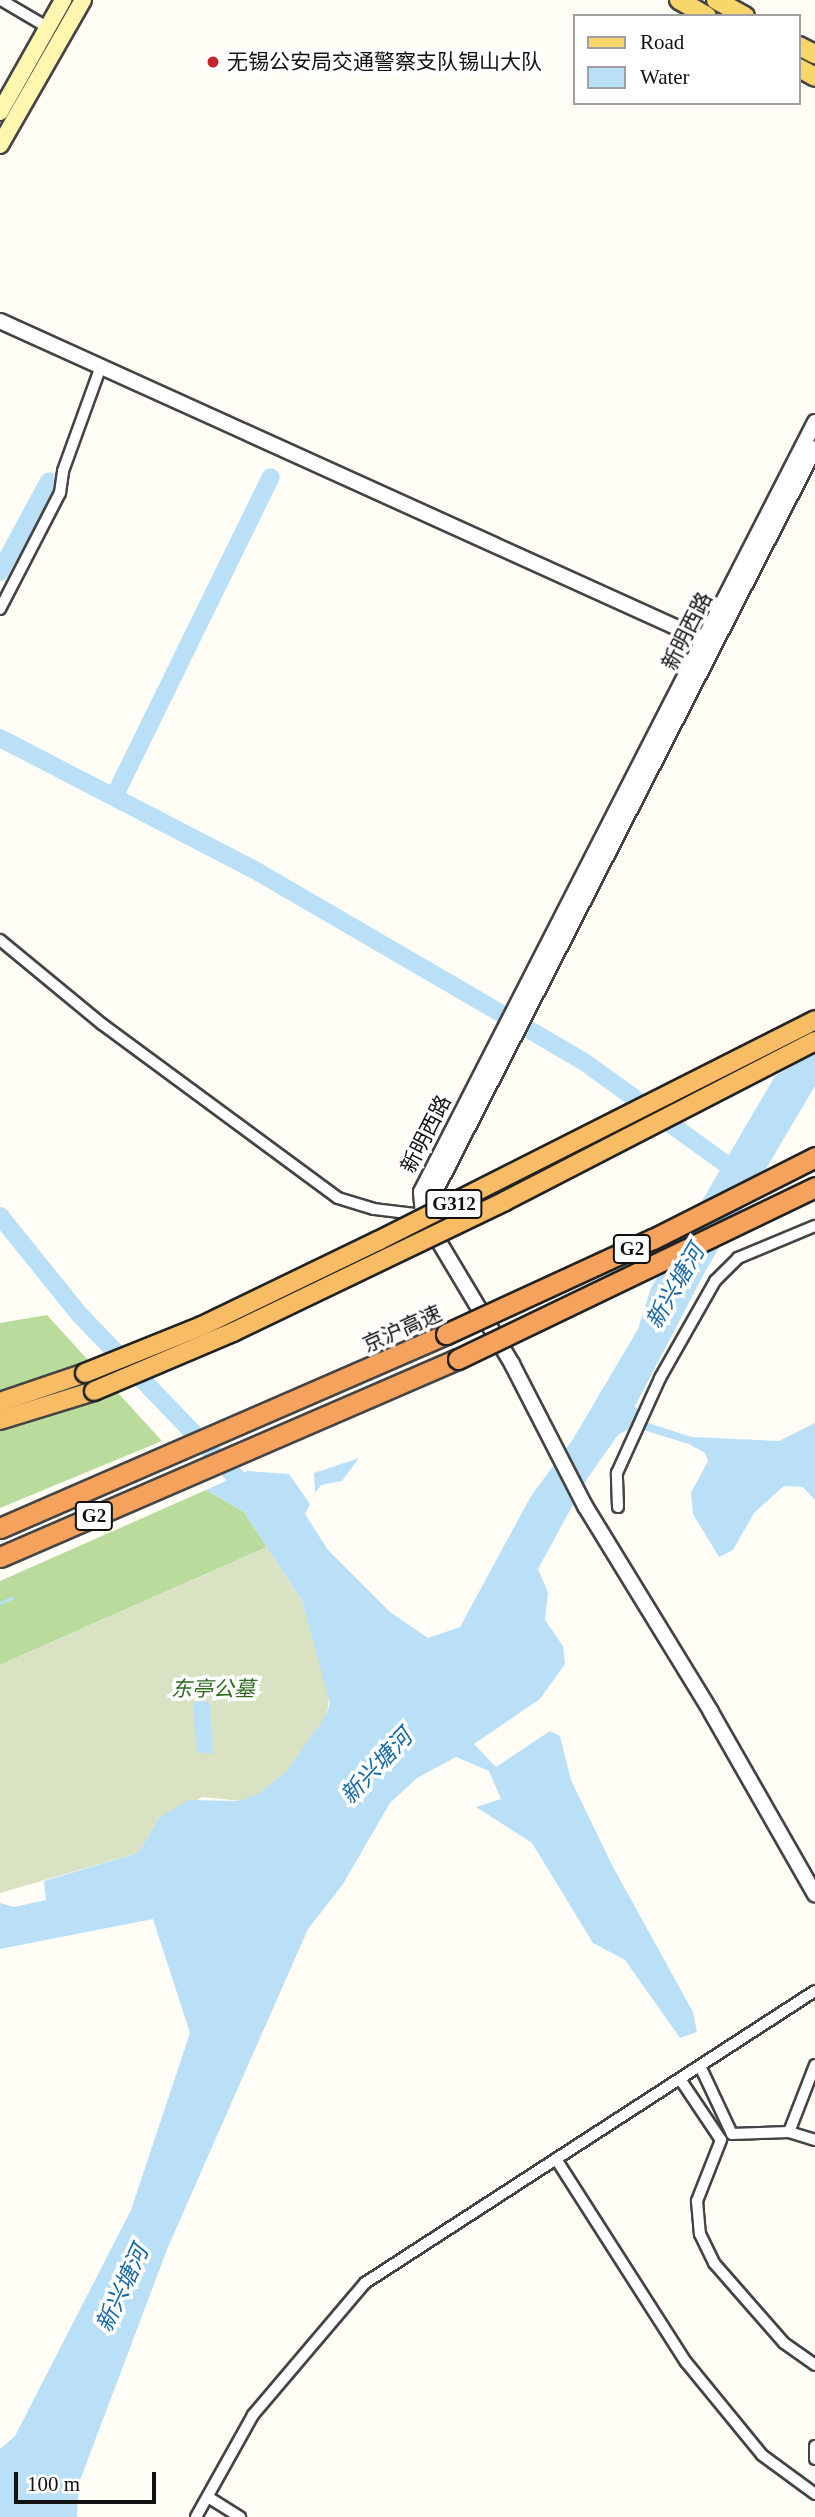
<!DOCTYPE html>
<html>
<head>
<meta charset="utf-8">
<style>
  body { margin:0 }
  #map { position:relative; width:815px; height:2517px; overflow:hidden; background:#fffdf5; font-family:"Times New Roman","Noto Sans SC",serif }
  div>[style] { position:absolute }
  .forest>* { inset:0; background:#b9dc9c }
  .cemetery>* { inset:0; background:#d9e3c4 }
  .water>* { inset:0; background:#b9e0f7 }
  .stream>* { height:2.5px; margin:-1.25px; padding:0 1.25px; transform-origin:1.25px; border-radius:1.25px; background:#b9e0f7 }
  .river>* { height:18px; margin:-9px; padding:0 9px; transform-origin:9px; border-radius:9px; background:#b9e0f7 }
  .roads { filter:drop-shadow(2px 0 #444) drop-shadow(-2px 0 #444) drop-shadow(0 2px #444) drop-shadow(0 -2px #444) }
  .minor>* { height:10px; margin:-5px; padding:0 5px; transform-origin:5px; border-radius:5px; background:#fff }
  .tertiary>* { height:14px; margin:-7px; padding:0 7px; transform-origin:7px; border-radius:7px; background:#fff }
  .secondary>* { height:16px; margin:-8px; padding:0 8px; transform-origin:8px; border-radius:8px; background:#fff6b0 }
  .primary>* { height:18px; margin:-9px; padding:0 9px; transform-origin:9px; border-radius:9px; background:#f9d66b }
  .trunk>* { height:18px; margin:-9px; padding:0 9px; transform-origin:9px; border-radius:9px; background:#f7bc64 }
  .motorway>* { height:19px; margin:-9.5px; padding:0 9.5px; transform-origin:9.5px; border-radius:9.5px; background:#f5a25d }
  .bridges { filter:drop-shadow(2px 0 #222) drop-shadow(-2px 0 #222) drop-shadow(0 2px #222) drop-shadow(0 -2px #222) }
  .trunk-bridge>* { height:18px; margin:-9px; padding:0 9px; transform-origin:9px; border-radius:9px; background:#f7bc64 }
  .motorway-bridge>* { height:19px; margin:-9.5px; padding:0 9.5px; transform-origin:9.5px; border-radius:9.5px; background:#f5a25d }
  .dots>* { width:19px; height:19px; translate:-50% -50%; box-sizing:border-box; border:4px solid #fff; border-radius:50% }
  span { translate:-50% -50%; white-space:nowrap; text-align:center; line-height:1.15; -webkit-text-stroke:7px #fff; paint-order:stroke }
  .shield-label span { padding:2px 5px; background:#fff; border:2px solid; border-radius:5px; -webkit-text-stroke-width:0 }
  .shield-label { font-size:19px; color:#111; font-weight:700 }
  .poi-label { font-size:21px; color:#111 }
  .left { translate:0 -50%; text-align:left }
  .street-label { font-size:21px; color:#111 }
  .park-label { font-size:21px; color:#2f6b1f; font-style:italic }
  .water-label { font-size:23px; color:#1768a6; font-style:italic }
  .legend { position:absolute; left:573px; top:14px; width:228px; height:91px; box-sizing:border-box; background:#fff; border:2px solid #a0a0a0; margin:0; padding:9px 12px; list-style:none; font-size:21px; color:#111 }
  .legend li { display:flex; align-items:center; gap:14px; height:35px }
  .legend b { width:35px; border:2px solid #a0a0a0 }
  .scale { position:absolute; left:14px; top:2472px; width:142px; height:32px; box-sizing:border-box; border:4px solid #111; border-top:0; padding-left:9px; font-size:21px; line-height:24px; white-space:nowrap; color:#111; -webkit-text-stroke:5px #fff; paint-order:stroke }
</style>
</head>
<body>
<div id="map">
  <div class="forest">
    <div style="clip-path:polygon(47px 1315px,162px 1441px,0 1508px,0 1323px)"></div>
    <div style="clip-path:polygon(206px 1490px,244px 1512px,267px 1547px,0 1665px,0 1581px)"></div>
  </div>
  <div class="cemetery">
    <div style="clip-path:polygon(267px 1547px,302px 1601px,330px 1690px,327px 1715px,286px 1772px,258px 1795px,240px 1801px,203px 1797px,160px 1817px,138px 1853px,0 1893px,0 1665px)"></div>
  </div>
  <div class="water">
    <div style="clip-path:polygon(815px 1053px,815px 1086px,706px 1270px,635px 1406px,648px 1423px,692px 1437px,779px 1441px,815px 1423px,815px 1500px,803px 1487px,784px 1486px,754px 1513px,733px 1550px,719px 1557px,693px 1514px,691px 1493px,708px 1461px,705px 1453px,689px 1444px,643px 1430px,629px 1429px,618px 1435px,587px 1479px,538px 1569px,548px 1592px,545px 1620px,563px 1646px,565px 1664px,540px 1699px,474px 1744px,496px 1767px,550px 1731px,560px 1736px,571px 1780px,612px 1865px,693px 2012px,697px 2032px,680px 2038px,625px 1960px,593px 1943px,532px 1843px,476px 1807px,501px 1799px,489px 1771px,456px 1757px,417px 1778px,390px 1803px,343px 1884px,308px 1929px,168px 2247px,79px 2483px,77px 2517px,0 2517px,0 2449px,15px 2436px,131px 2210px,190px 2033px,153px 1919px,0 1949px,0 1903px,14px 1907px,46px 1900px,44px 1881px,138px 1853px,160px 1817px,189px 1800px,239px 1801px,258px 1794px,286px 1772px,327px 1714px,330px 1703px,302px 1601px,244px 1512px,206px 1490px,248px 1471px,289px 1474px,310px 1504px,305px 1514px,328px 1550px,390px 1612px,428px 1638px,460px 1627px,531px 1496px,573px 1439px,638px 1329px,651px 1288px,775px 1076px)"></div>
    <div style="clip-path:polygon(359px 1458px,342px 1481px,321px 1485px,315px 1493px,314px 1473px)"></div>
    <div style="clip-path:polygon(197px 1699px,210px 1703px,213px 1754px,197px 1752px,193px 1704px)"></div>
  </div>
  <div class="stream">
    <div style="left:0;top:1603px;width:13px;rotate:-23deg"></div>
  </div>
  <div class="river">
    <div style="left:0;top:572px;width:103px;rotate:-61.7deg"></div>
    <div style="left:0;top:738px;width:285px;rotate:27.4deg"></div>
    <div style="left:253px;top:869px;width:382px;rotate:30.2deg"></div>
    <div style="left:583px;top:1061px;width:195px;rotate:35.8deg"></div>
    <div style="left:114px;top:797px;width:356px;rotate:-63.9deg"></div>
    <div style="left:0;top:1216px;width:127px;rotate:51.1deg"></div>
    <div style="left:80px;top:1315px;width:247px;rotate:46.1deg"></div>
  </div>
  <div class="roads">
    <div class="minor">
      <div style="left:1px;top:0;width:53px;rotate:30.4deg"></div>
      <div style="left:0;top:609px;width:131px;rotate:-62.7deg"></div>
      <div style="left:60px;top:493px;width:22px;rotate:-82deg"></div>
      <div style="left:63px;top:471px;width:112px;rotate:-70.1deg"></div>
      <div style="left:0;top:940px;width:132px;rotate:39.5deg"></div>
      <div style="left:102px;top:1024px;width:293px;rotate:36.4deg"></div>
      <div style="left:338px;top:1198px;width:38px;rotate:17deg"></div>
      <div style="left:374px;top:1209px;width:49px;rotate:7deg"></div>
      <div style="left:618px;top:1507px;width:34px;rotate:-92deg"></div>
      <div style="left:617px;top:1473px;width:104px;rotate:-65.6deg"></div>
      <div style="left:660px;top:1378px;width:112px;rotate:-60.4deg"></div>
      <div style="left:715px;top:1281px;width:33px;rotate:-45deg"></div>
      <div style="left:738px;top:1258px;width:83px;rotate:-22.6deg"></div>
      <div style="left:815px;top:2065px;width:72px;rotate:111.2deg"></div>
      <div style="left:789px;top:2132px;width:27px;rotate:17deg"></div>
      <div style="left:700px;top:2066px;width:75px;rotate:64.8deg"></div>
      <div style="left:732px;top:2134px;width:57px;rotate:-2deg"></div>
      <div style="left:680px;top:2079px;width:73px;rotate:56.1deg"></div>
      <div style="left:721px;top:2140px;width:66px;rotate:111.5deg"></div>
      <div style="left:697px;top:2201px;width:33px;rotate:85deg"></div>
      <div style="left:700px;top:2234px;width:32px;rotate:64deg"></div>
      <div style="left:714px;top:2263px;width:106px;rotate:48.8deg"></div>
      <div style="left:784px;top:2343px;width:38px;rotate:35deg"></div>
      <div style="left:556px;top:2159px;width:241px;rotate:57.4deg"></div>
      <div style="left:686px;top:2362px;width:120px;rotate:50.7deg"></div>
      <div style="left:762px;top:2455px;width:66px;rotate:36.3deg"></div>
      <div style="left:815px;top:2446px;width:13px;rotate:90deg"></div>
      <div style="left:208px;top:2497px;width:38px;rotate:32deg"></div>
      <div style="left:196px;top:2517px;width:117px;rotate:-60.8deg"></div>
      <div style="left:253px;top:2415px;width:173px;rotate:-49.7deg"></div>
      <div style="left:365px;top:2283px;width:536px;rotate:-32.98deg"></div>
    </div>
    <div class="tertiary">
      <div style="left:0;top:321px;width:783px;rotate:24.37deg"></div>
      <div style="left:815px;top:422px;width:865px;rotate:117.1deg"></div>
      <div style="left:421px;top:1192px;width:23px;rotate:85deg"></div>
      <div style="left:423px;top:1215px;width:174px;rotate:59.1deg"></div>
      <div style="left:512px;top:1364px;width:160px;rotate:62.8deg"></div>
      <div style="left:585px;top:1506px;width:241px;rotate:58.5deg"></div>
      <div style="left:711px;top:1712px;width:210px;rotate:60.3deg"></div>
      <div style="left:424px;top:1213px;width:859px;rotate:-62.93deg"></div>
    </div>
    <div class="secondary">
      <div style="left:0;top:112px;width:129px;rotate:-60.6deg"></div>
      <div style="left:0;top:145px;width:167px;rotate:-60.2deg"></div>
    </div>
    <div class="primary">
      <div style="left:679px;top:0;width:32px;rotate:30deg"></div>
      <div style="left:716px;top:0;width:33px;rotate:29deg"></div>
      <div style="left:799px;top:46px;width:18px;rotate:27deg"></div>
      <div style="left:799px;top:68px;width:18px;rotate:29deg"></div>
    </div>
    <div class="trunk">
      <div style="left:0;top:1402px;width:90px;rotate:-18.8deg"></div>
      <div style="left:0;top:1420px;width:98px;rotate:-17.1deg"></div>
    </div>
    <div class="motorway">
      <div style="left:0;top:1528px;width:486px;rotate:-23.5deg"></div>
      <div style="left:0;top:1557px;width:499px;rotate:-23.4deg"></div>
    </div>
  </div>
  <div class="bridges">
    <div class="trunk-bridge">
      <div style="left:85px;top:1373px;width:126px;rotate:-21.9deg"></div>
      <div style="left:202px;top:1326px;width:195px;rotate:-25.8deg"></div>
      <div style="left:378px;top:1241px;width:490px;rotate:-26.8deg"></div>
      <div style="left:94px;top:1391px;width:151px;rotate:-23deg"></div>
      <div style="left:233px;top:1332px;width:302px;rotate:-25.7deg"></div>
      <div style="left:505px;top:1201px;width:349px;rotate:-27.3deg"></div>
    </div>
    <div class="motorway-bridge">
      <div style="left:446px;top:1334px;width:228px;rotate:-24.7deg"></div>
      <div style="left:653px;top:1239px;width:182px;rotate:-26.8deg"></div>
      <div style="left:458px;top:1359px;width:396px;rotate:-25.7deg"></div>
    </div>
  </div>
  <div class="dots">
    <div style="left:213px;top:62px;background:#c4262e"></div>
  </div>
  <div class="shield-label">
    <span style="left:454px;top:1204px">G312</span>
    <span style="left:632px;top:1249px">G2</span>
    <span style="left:94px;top:1516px">G2</span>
  </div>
  <div class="poi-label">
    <span class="left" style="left:227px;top:62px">无锡公安局交通警察支队锡山大队</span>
  </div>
  <div class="street-label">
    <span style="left:687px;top:631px;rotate:-63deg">新明西路</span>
    <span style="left:426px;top:1134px;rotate:-63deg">新明西路</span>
    <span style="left:402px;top:1329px;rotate:-24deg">京沪高速</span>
  </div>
  <div class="park-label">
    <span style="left:213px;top:1689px">东亭公墓</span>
  </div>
  <div class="water-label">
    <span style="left:676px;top:1287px;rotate:-60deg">新兴塘河</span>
    <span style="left:377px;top:1767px;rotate:-47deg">新兴塘河</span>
    <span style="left:123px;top:2289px;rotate:-65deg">新兴塘河</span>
  </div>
  <ul class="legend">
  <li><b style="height:9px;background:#f9d66b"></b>Road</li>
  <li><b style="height:19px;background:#b9e0f7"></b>Water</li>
  </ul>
  <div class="scale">100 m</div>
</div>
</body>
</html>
